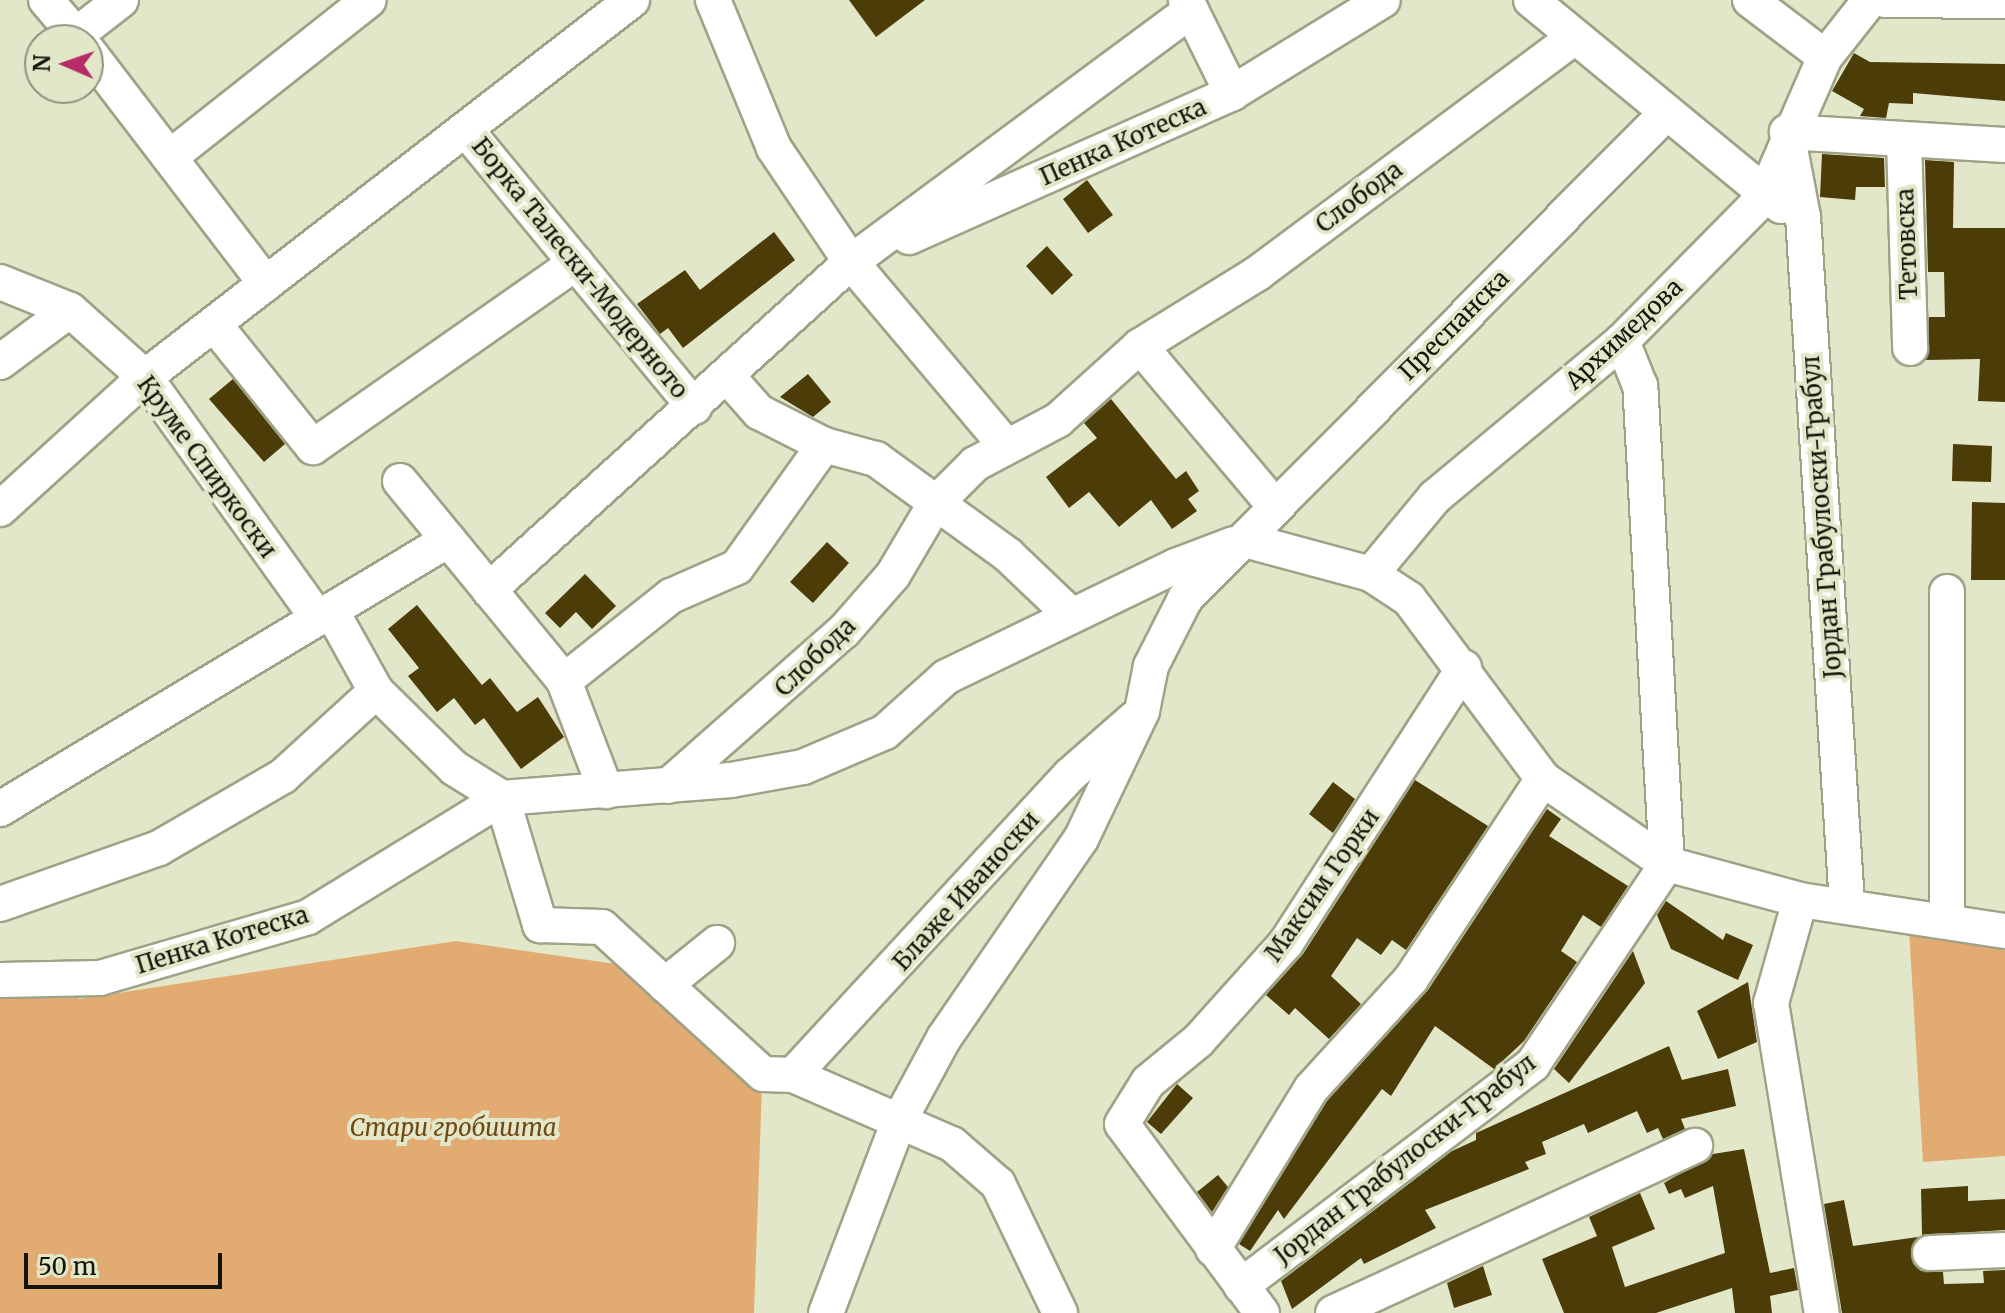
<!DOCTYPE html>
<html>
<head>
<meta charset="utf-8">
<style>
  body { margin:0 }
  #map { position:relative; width:2005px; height:1313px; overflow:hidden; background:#e3e7c9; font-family:Merriweather,serif }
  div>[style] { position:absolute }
  .green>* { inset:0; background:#e2ab71 }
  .building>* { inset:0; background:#4c3c08 }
  .roads { filter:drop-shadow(2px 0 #9fa286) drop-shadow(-2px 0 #9fa286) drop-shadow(0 2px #9fa286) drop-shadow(0 -2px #9fa286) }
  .minor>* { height:34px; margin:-17px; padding:0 17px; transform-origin:17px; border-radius:17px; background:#fff }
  span { translate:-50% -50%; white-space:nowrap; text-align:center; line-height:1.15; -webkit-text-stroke:8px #e3e7c9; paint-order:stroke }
  .street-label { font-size:24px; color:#14150a }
  .park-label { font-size:24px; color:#724813; font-style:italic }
  .north { position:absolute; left:24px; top:24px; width:80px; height:80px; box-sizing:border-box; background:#e3e7c9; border:2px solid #90937d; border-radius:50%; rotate:272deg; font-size:22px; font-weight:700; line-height:32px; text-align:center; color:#14150a }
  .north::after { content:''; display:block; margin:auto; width:28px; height:36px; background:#b62c67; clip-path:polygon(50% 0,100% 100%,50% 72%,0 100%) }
  .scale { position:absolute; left:24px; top:1253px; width:198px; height:36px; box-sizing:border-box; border:4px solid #14150a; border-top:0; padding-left:10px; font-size:24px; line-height:28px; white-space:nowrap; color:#14150a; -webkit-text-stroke:6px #e3e7c9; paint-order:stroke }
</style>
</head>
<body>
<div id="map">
  <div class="green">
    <div style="clip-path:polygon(1908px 913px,2005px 931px,2005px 1156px,1923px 1162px)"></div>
    <div style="clip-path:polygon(456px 941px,623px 965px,762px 1085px,754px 1313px,0 1313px,0 986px,79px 988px,79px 999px)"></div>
  </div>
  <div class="building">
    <div style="clip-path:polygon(849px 0,925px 0,876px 37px)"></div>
    <div style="clip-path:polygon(1854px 53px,1870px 62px,2005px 64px,2005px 101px,1913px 93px,1913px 104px,1889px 103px,1886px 118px,1860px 116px,1864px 109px,1832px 91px)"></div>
    <div style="clip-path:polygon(1822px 154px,1884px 158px,1885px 187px,1856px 187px,1855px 200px,1820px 197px)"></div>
    <div style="clip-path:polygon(1925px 160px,1954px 162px,1953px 228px,2005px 228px,2005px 402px,1978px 401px,1980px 359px,1925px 360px,1929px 317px,1945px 317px,1944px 272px,1928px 272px)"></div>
    <div style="clip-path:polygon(1087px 180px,1113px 215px,1088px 233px,1063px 199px)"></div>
    <div style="clip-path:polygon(774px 232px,795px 260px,683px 348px,668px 328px,660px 334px,637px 304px,685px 270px,700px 290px)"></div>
    <div style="clip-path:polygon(1047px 246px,1073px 275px,1052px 295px,1026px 266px)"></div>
    <div style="clip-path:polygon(808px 374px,831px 402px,813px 417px,780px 397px)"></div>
    <div style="clip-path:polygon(233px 379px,285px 444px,264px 462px,209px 399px)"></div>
    <div style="clip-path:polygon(1111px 399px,1176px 479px,1186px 471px,1199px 491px,1188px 499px,1197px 511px,1172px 529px,1151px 500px,1119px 527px,1089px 492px,1069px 508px,1046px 477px,1097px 438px,1084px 423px)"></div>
    <div style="clip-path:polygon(1953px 444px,1992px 446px,1991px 482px,1952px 481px)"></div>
    <div style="clip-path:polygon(1972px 502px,2005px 503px,2005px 580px,1971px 580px)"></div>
    <div style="clip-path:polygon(827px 542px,849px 563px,813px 603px,790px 582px)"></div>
    <div style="clip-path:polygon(585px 574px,616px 606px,592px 629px,576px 612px,560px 628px,545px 613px)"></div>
    <div style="clip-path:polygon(417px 605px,482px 685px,490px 678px,517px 712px,538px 697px,564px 737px,521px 769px,484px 718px,475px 725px,454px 698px,437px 712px,408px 676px,419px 668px,388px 629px)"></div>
    <div style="clip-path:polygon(1415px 780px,1488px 826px,1406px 950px,1392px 940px,1381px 955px,1357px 938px,1331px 976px,1361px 1004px,1329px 1039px,1295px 1008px,1289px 1015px,1266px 995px,1303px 954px)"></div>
    <div style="clip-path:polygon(1333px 782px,1355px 799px,1333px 833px,1309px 814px)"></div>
    <div style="clip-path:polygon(1547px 809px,1561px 819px,1549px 836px,1628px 886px,1601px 927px,1583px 915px,1561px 951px,1577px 962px,1524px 1041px,1494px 1069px,1435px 1026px,1391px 1096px,1382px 1089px,1284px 1219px,1278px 1210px,1250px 1251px,1239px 1244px,1327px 1101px,1428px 990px)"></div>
    <div style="clip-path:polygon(1666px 901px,1723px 940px,1726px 933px,1753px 945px,1738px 980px,1671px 949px,1657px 915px)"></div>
    <div style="clip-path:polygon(1633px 951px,1645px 983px,1569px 1083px,1554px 1069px)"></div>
    <div style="clip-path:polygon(1748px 982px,1757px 1042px,1718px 1059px,1697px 1011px)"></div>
    <div style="clip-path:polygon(1669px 1046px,1682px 1080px,1728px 1069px,1736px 1106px,1681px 1119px,1685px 1129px,1663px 1139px,1658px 1128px,1647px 1133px,1637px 1111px,1588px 1133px,1584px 1124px,1542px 1142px,1546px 1154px,1525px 1162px,1529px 1169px,1425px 1210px,1436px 1228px,1364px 1264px,1361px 1258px,1292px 1309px,1281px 1281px,1452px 1151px,1476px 1140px,1476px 1133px)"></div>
    <div style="clip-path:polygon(1177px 1084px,1193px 1098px,1161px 1134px,1147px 1122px)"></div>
    <div style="clip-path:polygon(1744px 1149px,1770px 1273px,1794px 1268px,1798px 1290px,1770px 1296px,1772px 1313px,1735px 1313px,1732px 1288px,1656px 1313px,1564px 1313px,1542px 1259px,1597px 1236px,1589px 1217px,1640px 1193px,1655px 1229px,1612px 1247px,1625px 1287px,1725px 1253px,1713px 1186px,1685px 1198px,1681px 1189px,1669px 1194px,1664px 1183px,1713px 1154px)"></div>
    <div style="clip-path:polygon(1218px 1175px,1228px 1187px,1212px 1212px,1197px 1192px)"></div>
    <div style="clip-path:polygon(1968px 1186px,1968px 1201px,2005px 1199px,2005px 1230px,1922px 1235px,1921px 1189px)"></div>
    <div style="clip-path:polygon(1844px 1200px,1853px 1246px,1918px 1237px,1913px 1263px,1921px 1271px,1943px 1272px,1944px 1284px,1984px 1283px,1983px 1271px,2005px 1270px,2005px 1313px,1842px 1313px,1824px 1204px)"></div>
    <div style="clip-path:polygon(1483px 1266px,1492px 1295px,1454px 1308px,1447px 1283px)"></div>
  </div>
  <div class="roads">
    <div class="minor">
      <div style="left:46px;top:0;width:52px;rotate:49.6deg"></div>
      <div style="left:713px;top:0;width:160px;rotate:67.6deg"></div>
      <div style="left:774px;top:148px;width:138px;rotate:56deg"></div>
      <div style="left:851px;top:262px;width:238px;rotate:49.9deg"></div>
      <div style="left:1186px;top:0;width:104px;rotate:63.7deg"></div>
      <div style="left:1531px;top:0;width:324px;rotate:39.5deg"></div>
      <div style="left:1750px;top:0;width:94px;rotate:37.2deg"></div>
      <div style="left:1885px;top:0;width:120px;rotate:0.5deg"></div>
      <div style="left:76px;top:35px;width:57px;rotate:-37.9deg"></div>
      <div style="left:88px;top:51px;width:293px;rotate:52.6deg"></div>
      <div style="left:466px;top:130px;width:359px;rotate:50.5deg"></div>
      <div style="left:1904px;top:140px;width:208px;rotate:88.3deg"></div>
      <div style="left:170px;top:157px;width:253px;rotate:-38.3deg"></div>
      <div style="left:909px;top:237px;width:354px;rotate:-24deg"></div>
      <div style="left:1232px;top:93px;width:177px;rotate:-31.6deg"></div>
      <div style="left:0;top:282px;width:75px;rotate:21.8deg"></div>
      <div style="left:70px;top:310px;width:101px;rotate:41.8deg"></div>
      <div style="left:145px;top:377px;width:297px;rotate:54.4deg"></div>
      <div style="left:214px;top:324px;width:158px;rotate:51.2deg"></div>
      <div style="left:313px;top:447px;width:321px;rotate:-35deg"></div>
      <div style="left:1140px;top:346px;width:208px;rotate:49.9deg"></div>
      <div style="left:0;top:362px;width:87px;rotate:-36.6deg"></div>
      <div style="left:728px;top:377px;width:47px;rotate:48.5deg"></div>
      <div style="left:759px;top:412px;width:73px;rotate:26.9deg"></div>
      <div style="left:824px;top:445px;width:54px;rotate:15.1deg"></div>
      <div style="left:876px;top:459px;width:163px;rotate:36deg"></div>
      <div style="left:1008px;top:555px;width:87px;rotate:43.6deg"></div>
      <div style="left:400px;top:481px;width:259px;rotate:50.6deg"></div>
      <div style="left:564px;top:681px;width:118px;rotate:69.1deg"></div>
      <div style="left:0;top:509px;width:196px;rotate:-42.3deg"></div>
      <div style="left:145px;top:377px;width:616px;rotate:-37.74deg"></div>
      <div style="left:1245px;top:540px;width:131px;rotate:15.1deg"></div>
      <div style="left:1371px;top:574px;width:45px;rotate:33.3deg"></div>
      <div style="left:1409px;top:599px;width:224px;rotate:53.3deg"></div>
      <div style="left:1543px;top:779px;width:150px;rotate:34.4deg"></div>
      <div style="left:1667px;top:864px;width:138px;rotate:15.1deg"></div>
      <div style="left:1800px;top:900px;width:207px;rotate:8.6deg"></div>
      <div style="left:1371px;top:574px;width:100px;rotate:-50.3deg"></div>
      <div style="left:1435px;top:497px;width:244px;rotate:-39.8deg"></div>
      <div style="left:1622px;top:341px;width:202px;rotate:-45.4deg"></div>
      <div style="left:1764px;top:197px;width:153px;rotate:-66.5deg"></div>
      <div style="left:1825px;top:57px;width:73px;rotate:-51.7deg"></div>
      <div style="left:489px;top:590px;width:488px;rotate:-42.2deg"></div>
      <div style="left:851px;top:262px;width:423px;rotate:-36.5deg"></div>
      <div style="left:1947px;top:592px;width:327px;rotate:90deg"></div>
      <div style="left:332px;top:612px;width:90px;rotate:60.9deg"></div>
      <div style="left:376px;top:691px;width:110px;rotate:44.6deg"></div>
      <div style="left:454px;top:768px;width:57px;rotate:32deg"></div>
      <div style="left:564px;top:681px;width:137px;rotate:-38.5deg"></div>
      <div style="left:671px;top:596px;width:72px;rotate:-23.7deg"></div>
      <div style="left:737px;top:567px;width:150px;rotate:-54.5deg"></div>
      <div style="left:668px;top:786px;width:235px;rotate:-41.4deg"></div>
      <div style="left:844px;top:631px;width:74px;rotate:-48.8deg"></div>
      <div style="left:893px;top:575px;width:82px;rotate:-59.4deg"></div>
      <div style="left:935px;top:504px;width:57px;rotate:-45deg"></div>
      <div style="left:975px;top:464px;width:94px;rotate:-27.9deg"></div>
      <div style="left:1058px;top:420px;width:110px;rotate:-42.1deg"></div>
      <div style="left:1140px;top:346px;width:139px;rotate:-31.7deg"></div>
      <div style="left:1258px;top:273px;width:392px;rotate:-36.7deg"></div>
      <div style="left:502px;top:798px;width:133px;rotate:73.3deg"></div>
      <div style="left:540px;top:925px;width:62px;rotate:1.8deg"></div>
      <div style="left:602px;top:927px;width:218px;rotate:42.4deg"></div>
      <div style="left:763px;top:1074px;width:30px;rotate:2deg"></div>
      <div style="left:793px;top:1075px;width:173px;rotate:23.5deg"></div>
      <div style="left:952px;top:1144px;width:61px;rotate:41deg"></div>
      <div style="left:998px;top:1184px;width:143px;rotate:64.3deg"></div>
      <div style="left:0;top:809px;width:523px;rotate:-30.98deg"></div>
      <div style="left:1800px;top:900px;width:107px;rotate:105.7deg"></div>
      <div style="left:1771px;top:1003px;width:314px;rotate:80.7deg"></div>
      <div style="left:0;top:904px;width:169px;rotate:-19.4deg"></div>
      <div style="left:159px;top:848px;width:143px;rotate:-30.1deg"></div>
      <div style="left:283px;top:776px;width:126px;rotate:-42.4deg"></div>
      <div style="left:1847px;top:904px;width:688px;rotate:-93.66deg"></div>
      <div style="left:1803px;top:217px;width:86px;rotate:-100.7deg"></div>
      <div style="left:1787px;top:132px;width:218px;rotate:3.4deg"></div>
      <div style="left:0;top:980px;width:100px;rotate:-1.1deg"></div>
      <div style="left:100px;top:978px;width:217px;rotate:-16.3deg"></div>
      <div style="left:308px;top:917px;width:228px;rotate:-31.5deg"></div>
      <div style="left:502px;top:798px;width:230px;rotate:-4.5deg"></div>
      <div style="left:731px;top:780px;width:73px;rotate:-10.2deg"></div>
      <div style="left:803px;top:767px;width:89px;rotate:-23.1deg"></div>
      <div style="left:885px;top:732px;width:82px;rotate:-42deg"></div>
      <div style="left:946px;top:677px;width:255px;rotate:-25.8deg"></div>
      <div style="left:1176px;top:566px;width:62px;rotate:-20.8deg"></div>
      <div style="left:665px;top:985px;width:67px;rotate:-38.9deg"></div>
      <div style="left:793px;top:1075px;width:408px;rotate:-47.3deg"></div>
      <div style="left:1070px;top:775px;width:86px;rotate:-41.2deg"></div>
      <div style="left:1213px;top:1249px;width:188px;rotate:-58.5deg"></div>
      <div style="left:1311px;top:1089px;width:149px;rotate:-47.7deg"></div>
      <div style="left:1411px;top:979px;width:240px;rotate:-56.6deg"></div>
      <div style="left:1930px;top:1253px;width:75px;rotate:-2.3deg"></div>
      <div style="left:1241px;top:1286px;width:367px;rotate:-37.2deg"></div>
      <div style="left:1533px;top:1064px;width:241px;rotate:-56.2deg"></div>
      <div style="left:1667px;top:864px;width:479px;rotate:-93.2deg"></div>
      <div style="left:1640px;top:386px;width:48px;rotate:-111.8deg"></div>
      <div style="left:826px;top:1313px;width:203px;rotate:-69.2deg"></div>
      <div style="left:898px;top:1123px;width:97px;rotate:-61.6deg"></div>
      <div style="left:944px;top:1038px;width:242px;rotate:-55.5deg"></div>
      <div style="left:1081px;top:839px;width:142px;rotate:-64.5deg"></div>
      <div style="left:1142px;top:711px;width:46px;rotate:-78.7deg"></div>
      <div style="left:1151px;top:666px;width:75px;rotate:-63.1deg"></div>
      <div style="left:1185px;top:599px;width:684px;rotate:-45.3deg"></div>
      <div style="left:1262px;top:1313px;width:235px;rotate:-126.5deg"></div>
      <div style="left:1122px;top:1124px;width:49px;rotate:-58.2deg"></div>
      <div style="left:1148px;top:1082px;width:65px;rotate:-39.4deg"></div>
      <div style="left:1198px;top:1041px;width:132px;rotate:-48.1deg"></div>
      <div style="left:1286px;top:943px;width:328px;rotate:-57.1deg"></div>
      <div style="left:1333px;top:1313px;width:399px;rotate:-24.8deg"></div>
    </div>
  </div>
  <div class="street-label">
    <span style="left:1123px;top:142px;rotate:-24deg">Пенка Котеска</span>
    <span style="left:1359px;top:197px;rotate:-37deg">Слобода</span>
    <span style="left:1907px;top:244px;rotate:-92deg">Тетовска</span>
    <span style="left:580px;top:268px;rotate:51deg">Борка Талески-Модерното</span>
    <span style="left:1454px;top:325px;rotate:-45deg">Преспанска</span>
    <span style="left:1624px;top:334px;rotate:-43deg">Архимедова</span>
    <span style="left:207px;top:467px;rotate:54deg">Круме Спиркоски</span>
    <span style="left:1822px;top:517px;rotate:-94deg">Јордан Грабулоски-Грабул</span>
    <span style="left:815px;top:657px;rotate:-44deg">Слобода</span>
    <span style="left:1322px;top:885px;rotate:-55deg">Максим Горки</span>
    <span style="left:966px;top:891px;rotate:-48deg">Блаже Иваноски</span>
    <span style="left:222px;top:940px;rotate:-17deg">Пенка Котеска</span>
    <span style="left:1405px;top:1159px;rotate:-38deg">Јордан Грабулоски-Грабул</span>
  </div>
  <div class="park-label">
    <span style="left:453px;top:1128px">Стари гробишта</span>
  </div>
  <div class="north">N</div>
  <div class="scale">50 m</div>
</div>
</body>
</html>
